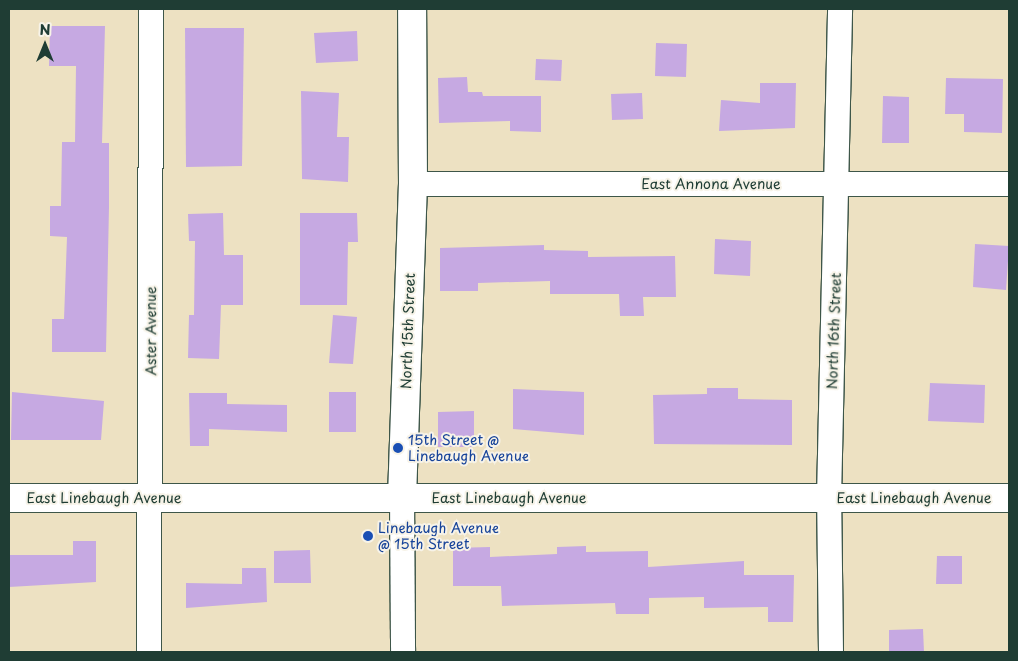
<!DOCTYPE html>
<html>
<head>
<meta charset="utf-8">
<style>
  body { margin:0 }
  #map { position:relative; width:1018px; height:661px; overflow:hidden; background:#ede1c2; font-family:"Playpen Sans",sans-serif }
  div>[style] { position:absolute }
  .building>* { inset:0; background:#c6a9e2 }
  .roads { filter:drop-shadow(1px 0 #3e5649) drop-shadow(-1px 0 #3e5649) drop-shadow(0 1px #3e5649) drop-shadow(0 -1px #3e5649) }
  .minor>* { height:24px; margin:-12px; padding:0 12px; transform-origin:12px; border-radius:12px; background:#fff }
  .tertiary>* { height:28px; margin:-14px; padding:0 14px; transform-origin:14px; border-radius:14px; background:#fff }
  .dots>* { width:14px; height:14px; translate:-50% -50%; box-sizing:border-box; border:2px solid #f7f3e8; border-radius:50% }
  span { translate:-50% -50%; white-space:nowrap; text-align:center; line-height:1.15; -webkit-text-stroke:4px #f7f3e8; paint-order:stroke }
  .street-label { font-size:14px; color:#1f3d34 }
  .transit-label { font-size:14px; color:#164399 }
  .left { translate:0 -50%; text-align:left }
  .frame { position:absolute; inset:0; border:10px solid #1f3d34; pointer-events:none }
  .north { position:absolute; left:20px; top:20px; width:50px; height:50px; -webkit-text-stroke:4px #f7f3e8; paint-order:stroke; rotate:0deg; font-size:14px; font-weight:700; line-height:20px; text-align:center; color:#1f3d34 }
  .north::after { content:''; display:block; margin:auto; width:18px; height:22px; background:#1f3d34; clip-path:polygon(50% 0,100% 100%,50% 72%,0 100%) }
</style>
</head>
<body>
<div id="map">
  <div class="building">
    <div style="clip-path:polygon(50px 26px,105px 26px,102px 143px,109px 143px,109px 207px,106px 352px,52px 352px,52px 319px,64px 319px,67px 237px,50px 236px,50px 206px,61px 206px,62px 142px,75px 142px,76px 66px,49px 66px)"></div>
    <div style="clip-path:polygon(185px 28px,244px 28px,242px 166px,186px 167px)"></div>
    <div style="clip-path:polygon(357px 31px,358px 61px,316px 63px,314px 33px)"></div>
    <div style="clip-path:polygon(656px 43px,687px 44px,686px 77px,655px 76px)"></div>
    <div style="clip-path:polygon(536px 59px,562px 60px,561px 81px,535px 80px)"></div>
    <div style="clip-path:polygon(467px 77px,468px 92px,482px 92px,483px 96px,541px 96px,541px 132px,510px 131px,510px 121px,439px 123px,438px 78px)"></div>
    <div style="clip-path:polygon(946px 78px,1003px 79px,1002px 133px,964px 132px,964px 114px,945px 114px)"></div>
    <div style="clip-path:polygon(760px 83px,796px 83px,795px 128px,719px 131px,721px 100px,760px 103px)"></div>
    <div style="clip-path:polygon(301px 91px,339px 93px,337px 137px,349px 137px,348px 182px,302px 179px)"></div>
    <div style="clip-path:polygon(642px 93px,643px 119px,612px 120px,611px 94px)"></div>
    <div style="clip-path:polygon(883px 96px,909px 97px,909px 143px,882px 143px)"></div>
    <div style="clip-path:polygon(223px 213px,224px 255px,243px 255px,243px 305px,221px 305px,219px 359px,188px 358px,189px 315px,194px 315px,195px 241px,189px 241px,188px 214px)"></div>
    <div style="clip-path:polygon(300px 213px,357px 213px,358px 242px,348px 242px,347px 305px,300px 305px)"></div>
    <div style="clip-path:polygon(715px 239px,751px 241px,750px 276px,714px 274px)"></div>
    <div style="clip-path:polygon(975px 244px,1009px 246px,1006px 290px,973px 287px)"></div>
    <div style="clip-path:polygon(544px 245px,544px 250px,588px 251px,588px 257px,675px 256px,676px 297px,643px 297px,644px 316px,620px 316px,619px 294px,550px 294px,550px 281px,478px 283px,478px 291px,440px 291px,440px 248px)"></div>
    <div style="clip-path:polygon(333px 315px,357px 317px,353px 364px,329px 363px)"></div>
    <div style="clip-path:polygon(930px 383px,985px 385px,984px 423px,928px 421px)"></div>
    <div style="clip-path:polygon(707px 388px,738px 388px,738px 399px,792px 400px,792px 445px,654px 444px,653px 395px,707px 394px)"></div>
    <div style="clip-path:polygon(513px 389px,584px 392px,584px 435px,513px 429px)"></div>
    <div style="clip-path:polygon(12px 392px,104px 401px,101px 440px,11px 440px)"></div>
    <div style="clip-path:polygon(329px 392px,356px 392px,356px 432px,329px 432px)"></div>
    <div style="clip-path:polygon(189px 393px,227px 393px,227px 404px,287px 405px,287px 432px,209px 429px,209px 446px,190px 446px)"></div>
    <div style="clip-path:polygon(474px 411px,474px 447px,438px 447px,438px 412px)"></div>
    <div style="clip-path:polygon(73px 541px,96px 541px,96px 582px,9px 587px,9px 555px,73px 555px)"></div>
    <div style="clip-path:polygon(586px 546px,586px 552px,648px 551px,648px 567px,744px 561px,744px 575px,794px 575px,793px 622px,768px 622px,768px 607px,704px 608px,704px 597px,649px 598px,649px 614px,616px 614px,615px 603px,502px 606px,501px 586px,453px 586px,453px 548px,490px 547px,490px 557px,557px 554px,557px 547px)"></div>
    <div style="clip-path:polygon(310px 550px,311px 583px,274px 583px,274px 551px)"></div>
    <div style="clip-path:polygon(937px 556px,962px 556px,962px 584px,936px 584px)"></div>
    <div style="clip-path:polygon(242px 568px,266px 568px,267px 602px,186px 608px,186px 583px,242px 584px)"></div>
    <div style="clip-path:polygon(923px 629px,924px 652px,889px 652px,889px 630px)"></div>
  </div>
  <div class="roads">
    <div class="minor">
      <div style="left:413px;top:184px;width:596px"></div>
      <div style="left:402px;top:498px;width:154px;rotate:89.6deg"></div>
      <div style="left:149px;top:652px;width:643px;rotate:-89.82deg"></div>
      <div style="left:831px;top:652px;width:154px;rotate:-90.7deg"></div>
      <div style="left:829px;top:498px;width:489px;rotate:-88.7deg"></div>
    </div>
    <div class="tertiary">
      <div style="left:9px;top:498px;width:1000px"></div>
      <div style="left:402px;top:498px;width:314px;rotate:-88deg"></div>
      <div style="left:413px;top:184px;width:175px;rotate:-90.3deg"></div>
    </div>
  </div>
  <div class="dots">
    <div style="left:398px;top:448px;background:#1a4fb4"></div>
    <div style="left:368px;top:536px;background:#1a4fb4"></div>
  </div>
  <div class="street-label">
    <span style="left:711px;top:184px">East Annona Avenue</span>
    <span style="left:151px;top:331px;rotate:-90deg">Aster Avenue</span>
    <span style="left:408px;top:331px;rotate:-88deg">North 15th Street</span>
    <span style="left:834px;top:331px;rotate:-88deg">North 16th Street</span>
    <span style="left:104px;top:498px">East Linebaugh Avenue</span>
    <span style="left:509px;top:498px">East Linebaugh Avenue</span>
    <span style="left:914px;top:498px">East Linebaugh Avenue</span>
  </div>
  <div class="transit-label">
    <span class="left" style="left:408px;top:448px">15th Street @<br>Linebaugh Avenue</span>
    <span class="left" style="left:378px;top:536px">Linebaugh Avenue<br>@ 15th Street</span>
  </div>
  <div class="frame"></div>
  <div class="north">N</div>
</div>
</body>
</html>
